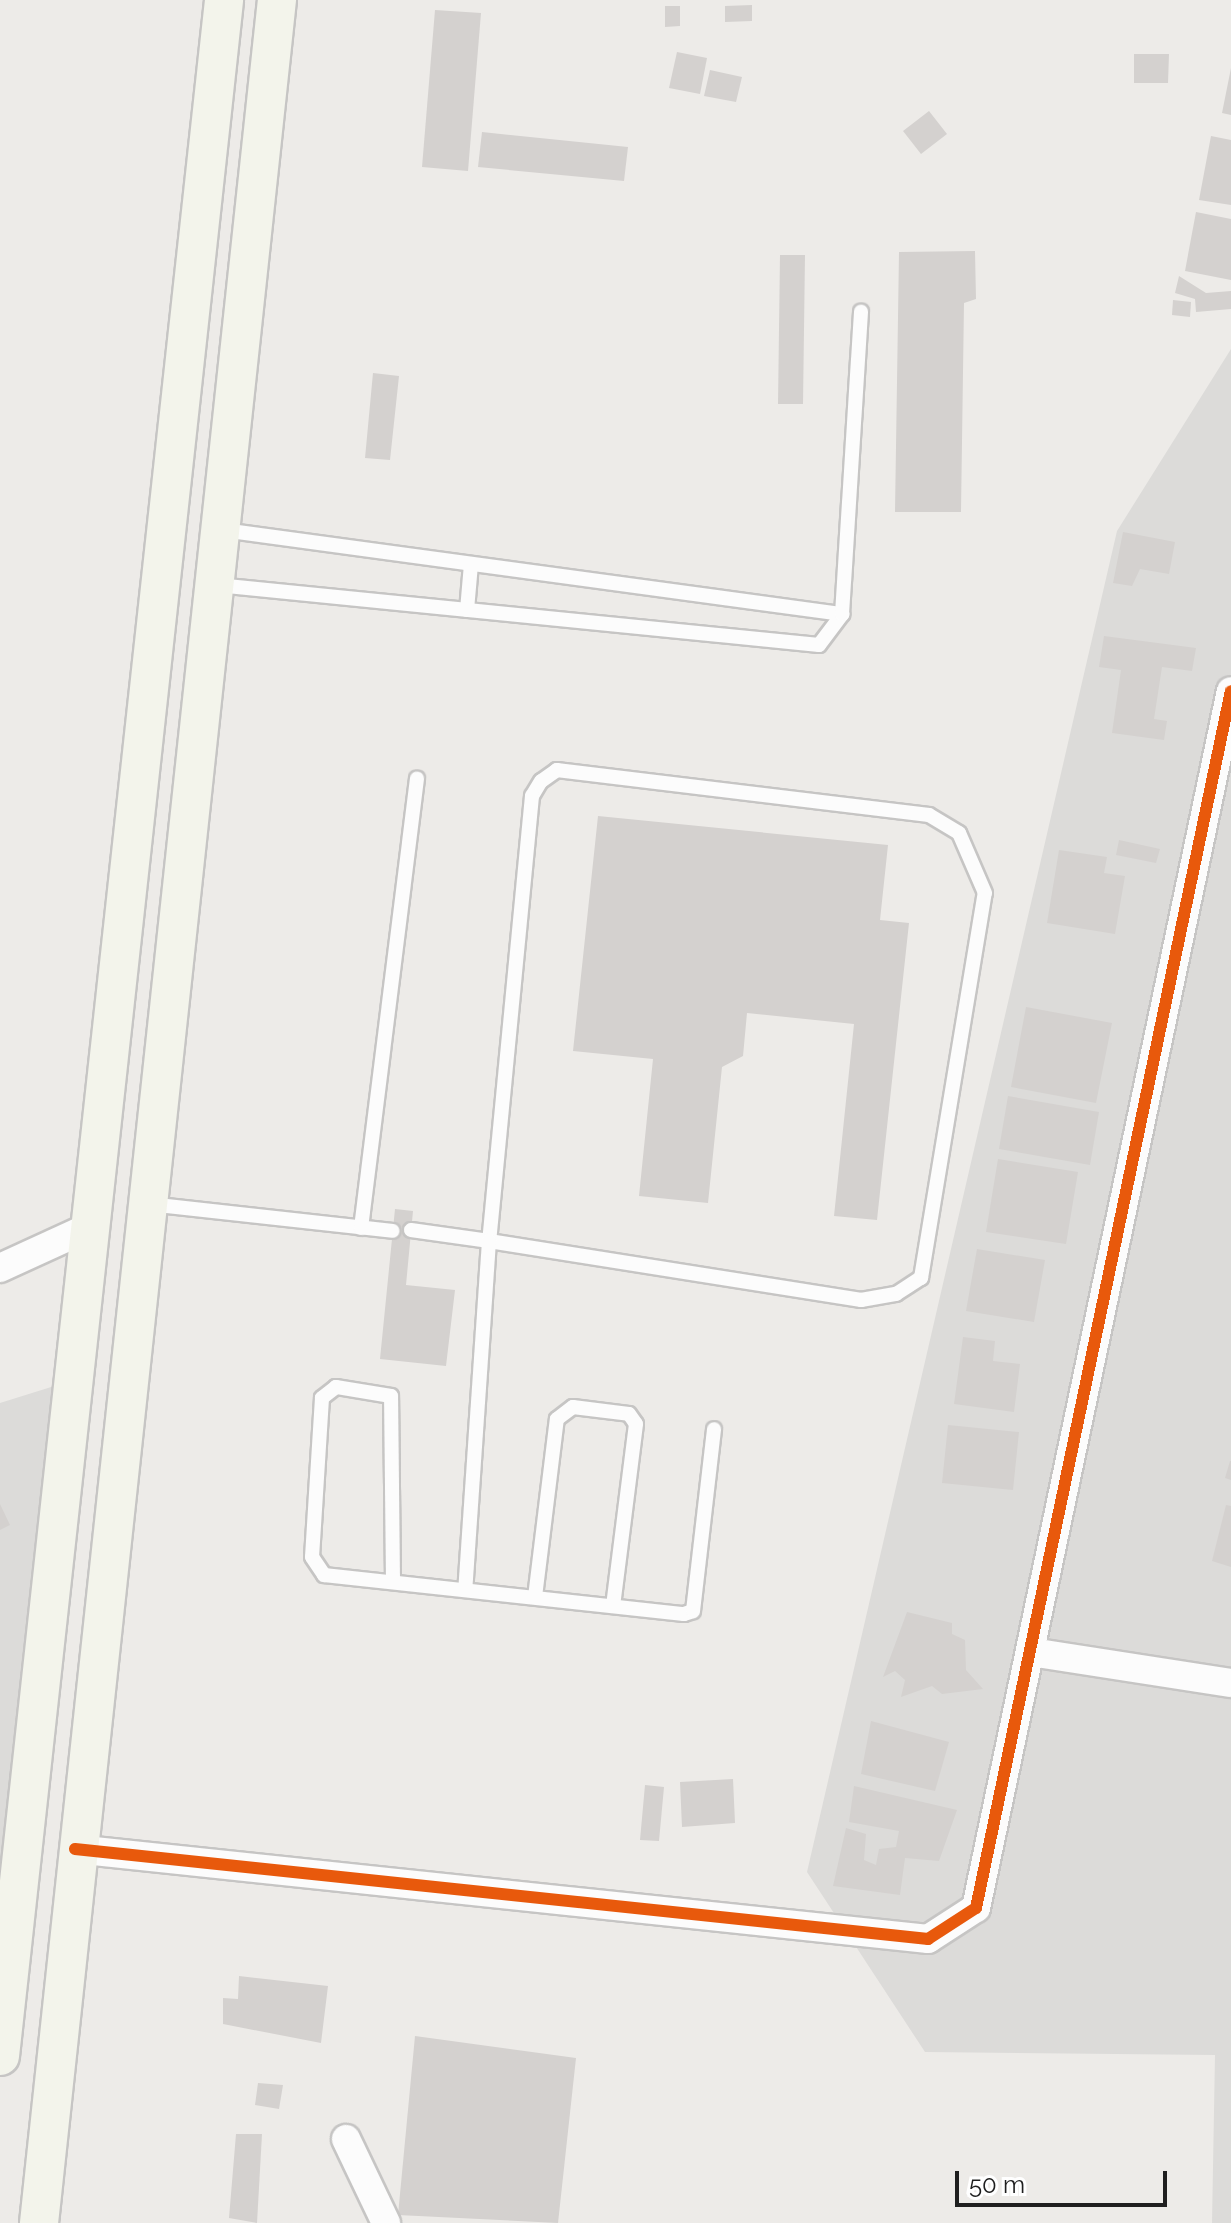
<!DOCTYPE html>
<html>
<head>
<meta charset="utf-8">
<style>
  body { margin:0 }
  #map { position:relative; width:1231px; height:2223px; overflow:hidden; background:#edebe8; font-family:Raleway,sans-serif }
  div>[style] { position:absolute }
  .residential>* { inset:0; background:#dcdbd9 }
  .building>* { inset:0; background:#d4d1cf }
  .roads { filter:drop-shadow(2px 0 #c6c5c4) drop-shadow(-2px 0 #c6c5c4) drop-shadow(0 2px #c6c5c4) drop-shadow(0 -2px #c6c5c4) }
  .lane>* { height:14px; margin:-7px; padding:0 7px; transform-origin:7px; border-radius:7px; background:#fcfcfc }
  .street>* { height:28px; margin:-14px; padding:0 14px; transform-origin:14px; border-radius:14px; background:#fcfcfc }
  .secondary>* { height:38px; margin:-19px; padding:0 19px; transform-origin:19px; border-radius:19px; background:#f3f4eb }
  .cycleway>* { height:12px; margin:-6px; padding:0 6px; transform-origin:6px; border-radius:6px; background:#e8590c }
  span { translate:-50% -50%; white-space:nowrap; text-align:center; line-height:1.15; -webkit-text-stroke:8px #fff; paint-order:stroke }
  .scale { position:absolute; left:955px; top:2171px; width:212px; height:36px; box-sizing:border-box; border:4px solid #1f1f1f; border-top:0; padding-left:10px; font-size:24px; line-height:28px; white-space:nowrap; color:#1f1f1f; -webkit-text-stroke:6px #fff; paint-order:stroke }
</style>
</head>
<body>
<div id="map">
  <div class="residential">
    <div style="clip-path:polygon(1231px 349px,1231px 2223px,1212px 2223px,1215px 2055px,925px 2052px,807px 1872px,1117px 531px)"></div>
    <div style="clip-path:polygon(64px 1383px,0 1978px,0 1403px)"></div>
  </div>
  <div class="building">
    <div style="clip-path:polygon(752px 5px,752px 21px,725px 22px,725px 6px)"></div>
    <div style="clip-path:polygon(665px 6px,680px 6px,680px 26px,665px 27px)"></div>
    <div style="clip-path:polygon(435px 10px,481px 13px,468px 171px,422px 167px)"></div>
    <div style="clip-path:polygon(677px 52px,707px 58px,700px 94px,669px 88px)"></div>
    <div style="clip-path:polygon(1134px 54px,1169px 54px,1168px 83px,1134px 83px)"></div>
    <div style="clip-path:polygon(1231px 68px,1231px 115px,1222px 113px)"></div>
    <div style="clip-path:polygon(710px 70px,742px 77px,736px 102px,704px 96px)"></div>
    <div style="clip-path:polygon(929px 111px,947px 134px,921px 154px,903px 131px)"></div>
    <div style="clip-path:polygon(482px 132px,628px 147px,624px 181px,478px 167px)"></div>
    <div style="clip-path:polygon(1211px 136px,1231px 140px,1231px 205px,1199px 200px)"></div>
    <div style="clip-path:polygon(1196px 212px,1231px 219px,1231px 280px,1185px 271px)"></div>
    <div style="clip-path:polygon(975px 251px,976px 299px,964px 303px,961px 512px,895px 512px,899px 252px)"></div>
    <div style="clip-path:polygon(780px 255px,805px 255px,803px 404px,778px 404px)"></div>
    <div style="clip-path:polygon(1179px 276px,1206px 293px,1231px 291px,1231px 309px,1196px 312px,1195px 299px,1175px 293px)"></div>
    <div style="clip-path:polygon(1173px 300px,1191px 302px,1190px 317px,1172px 315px)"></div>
    <div style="clip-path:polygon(373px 373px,399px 376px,390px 460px,365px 458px)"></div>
    <div style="clip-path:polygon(1123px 532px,1175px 542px,1169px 574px,1140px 569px,1132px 586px,1113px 583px)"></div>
    <div style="clip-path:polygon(1104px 636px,1196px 648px,1192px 671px,1162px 667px,1154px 719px,1167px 721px,1164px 740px,1112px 733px,1121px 670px,1099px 667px)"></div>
    <div style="clip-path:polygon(598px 816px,888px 845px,880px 920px,909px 923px,877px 1220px,834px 1216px,854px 1024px,747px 1013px,743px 1056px,722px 1067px,708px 1203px,639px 1196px,653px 1059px,573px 1051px)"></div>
    <div style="clip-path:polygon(1119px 840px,1160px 849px,1156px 863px,1116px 855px)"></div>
    <div style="clip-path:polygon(1059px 850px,1107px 857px,1104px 873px,1125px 876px,1115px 934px,1047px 923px)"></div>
    <div style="clip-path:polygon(1026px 1007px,1112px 1023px,1096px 1103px,1011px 1087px)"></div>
    <div style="clip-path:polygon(1008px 1096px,1099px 1112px,1090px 1165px,999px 1149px)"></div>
    <div style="clip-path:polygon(998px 1159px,1078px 1172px,1066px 1244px,986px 1232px)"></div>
    <div style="clip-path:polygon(395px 1209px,413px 1211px,406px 1285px,455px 1290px,446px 1366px,380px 1359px)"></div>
    <div style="clip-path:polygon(977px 1249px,1045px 1260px,1034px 1322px,966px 1311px)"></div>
    <div style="clip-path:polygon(963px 1337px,995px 1341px,993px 1361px,1020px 1364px,1014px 1412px,954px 1404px)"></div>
    <div style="clip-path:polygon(948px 1425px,1019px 1432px,1013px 1490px,942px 1483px)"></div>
    <div style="clip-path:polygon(1230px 1461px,1231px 1461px,1231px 1480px,1225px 1478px)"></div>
    <div style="clip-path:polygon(0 1504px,10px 1525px,0 1530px)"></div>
    <div style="clip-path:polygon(1226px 1505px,1231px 1506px,1231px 1567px,1212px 1561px)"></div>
    <div style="clip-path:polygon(907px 1612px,952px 1623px,952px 1634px,965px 1640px,966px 1670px,983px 1689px,942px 1694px,932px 1686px,901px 1697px,905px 1680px,895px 1671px,883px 1677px)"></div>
    <div style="clip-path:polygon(871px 1721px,949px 1742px,935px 1791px,861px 1774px)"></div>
    <div style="clip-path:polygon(733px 1779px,735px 1823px,682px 1827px,680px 1782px)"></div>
    <div style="clip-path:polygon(645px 1785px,664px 1787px,659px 1841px,640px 1840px)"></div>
    <div style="clip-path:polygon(854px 1786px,957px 1810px,939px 1861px,905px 1858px,900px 1895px,833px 1886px,846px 1828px,866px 1834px,864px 1860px,876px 1865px,879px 1849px,896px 1847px,899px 1831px,849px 1822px)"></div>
    <div style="clip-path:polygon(239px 1976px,328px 1986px,321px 2043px,223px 2024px,223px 1998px,238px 1999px)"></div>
    <div style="clip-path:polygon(415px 2036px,576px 2058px,558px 2223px,398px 2215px)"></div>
    <div style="clip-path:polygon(258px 2083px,283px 2085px,279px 2109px,255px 2105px)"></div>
    <div style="clip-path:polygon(236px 2134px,262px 2134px,257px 2223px,229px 2218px)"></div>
  </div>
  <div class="roads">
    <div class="lane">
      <div style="left:223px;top:530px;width:625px;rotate:7.73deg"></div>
      <div style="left:217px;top:585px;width:605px;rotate:5.69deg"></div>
      <div style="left:819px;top:645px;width:39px;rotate:-53deg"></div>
      <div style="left:842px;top:614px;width:303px;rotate:-86.4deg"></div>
      <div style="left:467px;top:610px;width:46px;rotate:-85deg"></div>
      <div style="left:149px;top:1204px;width:245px;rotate:6.3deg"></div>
      <div style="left:361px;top:1228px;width:453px;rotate:-82.9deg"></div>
      <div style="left:411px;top:1230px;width:79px;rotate:8deg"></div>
      <div style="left:489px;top:1241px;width:377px;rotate:9deg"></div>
      <div style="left:861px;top:1300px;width:36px;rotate:-10deg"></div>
      <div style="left:896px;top:1294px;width:30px;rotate:-33deg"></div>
      <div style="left:921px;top:1278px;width:390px;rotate:-80.6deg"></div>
      <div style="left:985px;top:893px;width:65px;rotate:-113.4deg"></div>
      <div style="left:959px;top:833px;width:35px;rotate:-149deg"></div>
      <div style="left:929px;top:815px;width:375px;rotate:-173.1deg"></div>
      <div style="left:557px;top:770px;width:19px;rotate:145deg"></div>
      <div style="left:541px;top:781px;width:17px;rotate:121deg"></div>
      <div style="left:532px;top:796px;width:447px;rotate:95.5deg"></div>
      <div style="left:489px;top:1241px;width:349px;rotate:93.9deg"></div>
      <div style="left:393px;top:1582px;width:186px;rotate:-90.6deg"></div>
      <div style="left:391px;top:1396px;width:56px;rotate:-170.7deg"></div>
      <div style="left:336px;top:1387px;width:18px;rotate:142deg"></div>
      <div style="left:322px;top:1398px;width:159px;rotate:93.6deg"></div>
      <div style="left:312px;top:1557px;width:22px;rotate:56deg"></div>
      <div style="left:324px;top:1575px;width:362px;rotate:6.2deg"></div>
      <div style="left:684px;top:1614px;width:9px;rotate:-18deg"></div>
      <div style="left:693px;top:1611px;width:183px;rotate:-83.4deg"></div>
      <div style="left:535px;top:1597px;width:179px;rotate:-83deg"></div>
      <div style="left:557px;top:1419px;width:20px;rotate:-37deg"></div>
      <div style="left:573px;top:1407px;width:56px;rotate:7.1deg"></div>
      <div style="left:629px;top:1414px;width:12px;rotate:55deg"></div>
      <div style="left:636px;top:1424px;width:183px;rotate:97.2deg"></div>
    </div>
    <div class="street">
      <div style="left:0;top:1268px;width:94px;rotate:-24.6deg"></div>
      <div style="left:1031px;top:1652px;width:202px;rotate:8.8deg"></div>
      <div style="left:75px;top:1849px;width:858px;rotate:6.02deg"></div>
      <div style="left:928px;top:1939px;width:57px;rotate:-32.9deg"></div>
      <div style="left:976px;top:1908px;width:1243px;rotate:-78.17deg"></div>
      <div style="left:346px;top:2139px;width:93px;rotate:64.5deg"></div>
    </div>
    <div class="secondary">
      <div style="left:0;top:2056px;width:2068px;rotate:-83.78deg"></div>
      <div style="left:39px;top:2223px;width:2236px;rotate:-83.89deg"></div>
    </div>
  </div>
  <div class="cycleway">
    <div style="left:75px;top:1849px;width:858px;rotate:6.02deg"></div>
    <div style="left:928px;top:1939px;width:57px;rotate:-32.9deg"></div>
    <div style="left:976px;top:1908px;width:1243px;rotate:-78.17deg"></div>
  </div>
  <div class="scale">50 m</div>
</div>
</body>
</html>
